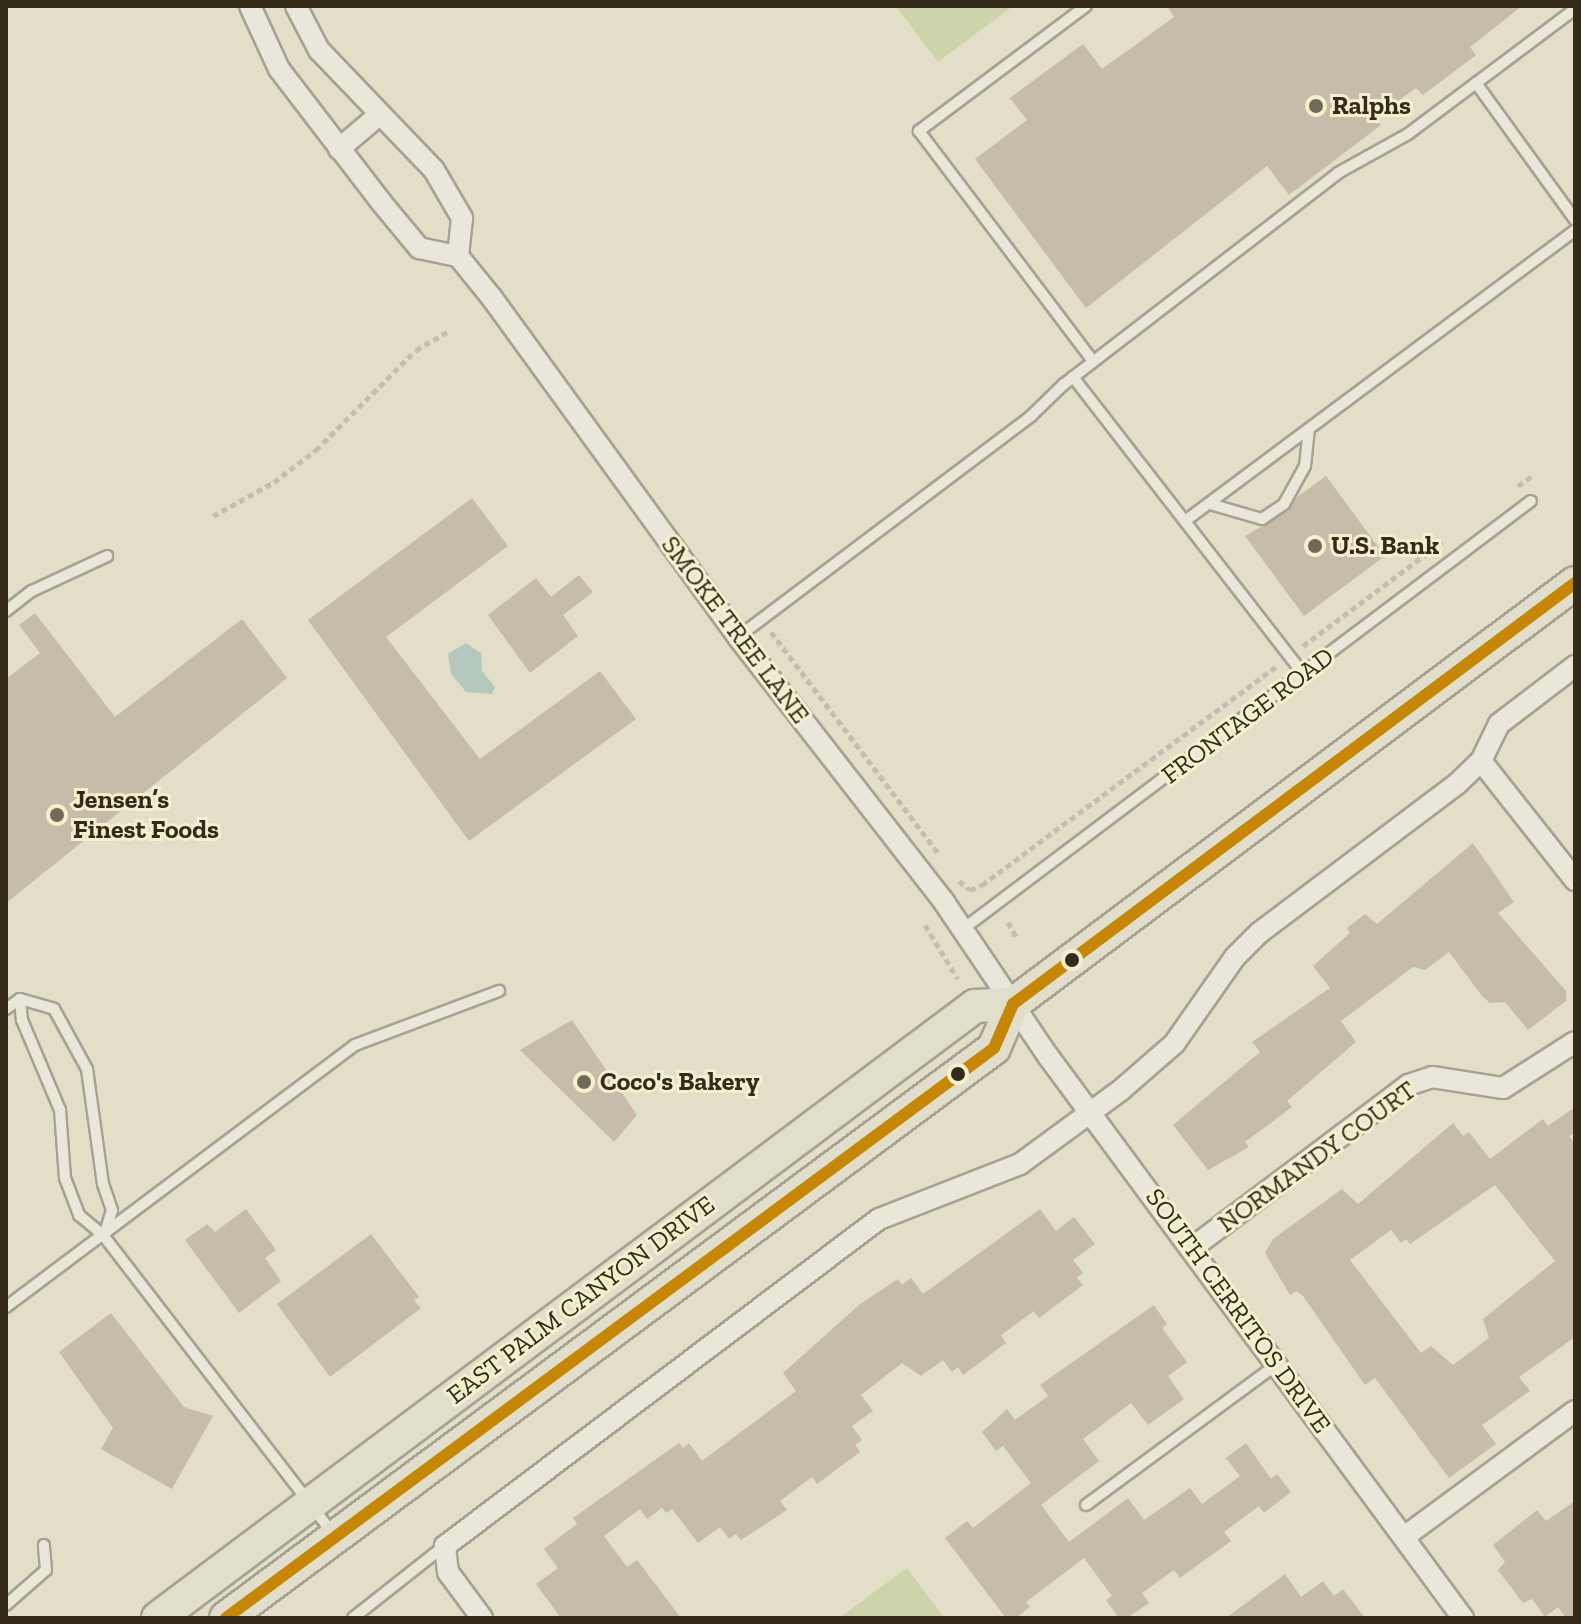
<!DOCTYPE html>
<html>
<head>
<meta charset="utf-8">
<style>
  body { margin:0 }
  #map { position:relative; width:1581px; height:1624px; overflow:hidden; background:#e2dec8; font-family:"Zilla Slab",serif }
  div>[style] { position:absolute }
  .green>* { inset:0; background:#cdd3aa }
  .water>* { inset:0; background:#b4c8be }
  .building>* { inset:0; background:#c6bca9 }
  .path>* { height:5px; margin-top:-2.5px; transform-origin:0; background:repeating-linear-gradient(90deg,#c2bfb2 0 6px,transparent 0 10px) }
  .roads { filter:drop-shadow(2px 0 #a6a292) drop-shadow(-2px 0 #a6a292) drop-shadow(0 2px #a6a292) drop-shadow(0 -2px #a6a292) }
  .service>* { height:10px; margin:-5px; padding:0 5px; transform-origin:5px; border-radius:5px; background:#eae7da }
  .minor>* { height:20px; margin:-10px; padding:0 10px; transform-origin:10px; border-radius:10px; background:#eae7da }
  .primary>* { height:32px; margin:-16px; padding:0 16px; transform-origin:16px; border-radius:16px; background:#e1decb }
  .bus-1>* { height:12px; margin:-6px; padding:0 6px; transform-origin:6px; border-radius:6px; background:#c68707 }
  .dots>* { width:22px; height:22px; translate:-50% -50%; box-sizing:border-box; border:4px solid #f4efcd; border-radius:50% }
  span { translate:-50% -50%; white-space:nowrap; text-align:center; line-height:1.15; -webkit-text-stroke:6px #f4efcd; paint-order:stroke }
  .poi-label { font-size:26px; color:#342b1b; font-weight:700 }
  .left { translate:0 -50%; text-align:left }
  .street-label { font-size:26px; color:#342b1b }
  .frame { position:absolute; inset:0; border:8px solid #342b1b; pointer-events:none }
</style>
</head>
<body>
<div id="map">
  <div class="green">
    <div style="clip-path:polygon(896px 6px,1013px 6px,938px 62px)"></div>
    <div style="clip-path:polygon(907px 1568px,944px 1618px,839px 1618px)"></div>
  </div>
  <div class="water">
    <div style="clip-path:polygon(466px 643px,481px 653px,482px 671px,495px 687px,492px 694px,466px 692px,451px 674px,448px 654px)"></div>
  </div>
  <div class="building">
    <div style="clip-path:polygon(1167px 6px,1522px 6px,1470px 47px,1476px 55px,1423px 95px,1416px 88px,1376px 117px,1381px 125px,1289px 195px,1267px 166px,1086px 308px,975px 159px,1027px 120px,1010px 98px,1083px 44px,1102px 69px,1174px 17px)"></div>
    <div style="clip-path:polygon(1326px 476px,1385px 556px,1304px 616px,1245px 536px,1288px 511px,1297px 497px)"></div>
    <div style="clip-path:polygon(472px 498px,508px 546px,386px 637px,480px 759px,600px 671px,636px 719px,469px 841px,308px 620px)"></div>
    <div style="clip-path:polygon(579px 575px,593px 592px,563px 615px,578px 636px,530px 673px,488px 615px,536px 578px,551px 597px)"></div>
    <div style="clip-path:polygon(35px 613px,115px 717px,242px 619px,287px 678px,6px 903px,6px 679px,40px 653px,19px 625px)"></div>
    <div style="clip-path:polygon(1473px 843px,1514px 902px,1498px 913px,1566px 991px,1566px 1001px,1528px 1030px,1505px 1002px,1490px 1003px,1482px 996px,1449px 952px,1425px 970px,1413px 967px,1341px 1021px,1356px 1042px,1287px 1101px,1292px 1107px,1245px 1142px,1249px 1147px,1208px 1170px,1173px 1125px,1260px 1052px,1252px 1042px,1330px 988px,1313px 966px,1350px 933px,1347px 928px,1365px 914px,1377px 924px)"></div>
    <div style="clip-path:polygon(572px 1020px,637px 1115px,614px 1142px,520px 1050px)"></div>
    <div style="clip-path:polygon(evenodd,1575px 1107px,1575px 1133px,1569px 1136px,1575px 1144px,1575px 1337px,1519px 1377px,1530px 1391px,1482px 1425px,1496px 1444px,1449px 1478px,1375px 1378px,1365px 1385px,1303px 1296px,1296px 1291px,1290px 1295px,1265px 1253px,1273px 1239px,1342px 1189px,1358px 1204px,1453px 1123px,1463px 1136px,1469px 1132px,1490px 1159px,1543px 1119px,1548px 1126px,1575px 1107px,1495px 1185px,1555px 1261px,1483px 1319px,1489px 1338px,1453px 1365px,1431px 1346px,1421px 1353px,1350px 1260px,1391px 1230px,1401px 1243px,1406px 1239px,1410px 1244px,1495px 1185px)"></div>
    <div style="clip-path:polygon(246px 1209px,276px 1250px,265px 1258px,281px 1281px,239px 1313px,185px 1240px,207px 1224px,215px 1232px)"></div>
    <div style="clip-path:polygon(1040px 1209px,1056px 1231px,1074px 1217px,1095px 1244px,1073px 1260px,1083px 1273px,1077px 1278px,1083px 1285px,1039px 1318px,1034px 1311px,1001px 1335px,1006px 1343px,963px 1375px,958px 1367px,952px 1372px,943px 1360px,921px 1376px,902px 1363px,861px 1395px,873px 1411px,852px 1426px,862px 1440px,855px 1445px,860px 1452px,817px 1484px,812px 1477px,780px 1501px,787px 1510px,741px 1540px,736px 1534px,729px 1539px,720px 1527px,698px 1543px,672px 1509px,666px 1513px,662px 1508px,647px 1519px,640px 1509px,604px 1536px,627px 1567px,637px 1560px,681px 1618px,561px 1618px,536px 1584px,558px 1568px,544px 1549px,577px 1524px,573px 1518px,679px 1443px,683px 1448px,689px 1443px,702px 1461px,796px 1391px,783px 1373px,859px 1305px,898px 1279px,902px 1285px,911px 1278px,923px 1294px)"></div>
    <div style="clip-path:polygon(371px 1234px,419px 1297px,414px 1300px,421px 1308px,330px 1377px,277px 1304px)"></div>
    <div style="clip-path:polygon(1154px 1305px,1167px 1324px,1162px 1328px,1187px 1362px,1168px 1376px,1184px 1399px,1148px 1425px,1131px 1403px,1083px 1439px,1099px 1461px,1041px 1505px,1069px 1542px,1128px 1498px,1144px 1520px,1190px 1488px,1202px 1504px,1240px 1476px,1226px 1458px,1246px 1443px,1271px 1479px,1277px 1474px,1291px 1492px,1264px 1513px,1259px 1506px,1224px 1532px,1231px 1541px,1180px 1578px,1174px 1570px,1142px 1593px,1149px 1603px,1127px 1618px,1119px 1618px,1106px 1600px,1112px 1596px,1084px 1558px,1026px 1602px,1030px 1607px,1016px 1618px,1006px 1618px,945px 1538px,967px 1521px,973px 1528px,1031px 1483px,1003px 1446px,996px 1451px,982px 1432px,1007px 1409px,1015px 1420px,1048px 1396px,1040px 1385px)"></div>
    <div style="clip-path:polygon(111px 1313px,184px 1407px,213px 1416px,172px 1489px,101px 1449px,113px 1428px,59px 1352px)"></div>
    <div style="clip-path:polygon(1575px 1501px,1575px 1618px,1566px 1618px,1558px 1607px,1545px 1617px,1532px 1599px,1523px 1603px,1498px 1570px,1505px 1562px,1493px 1545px,1537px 1510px,1546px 1521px)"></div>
    <div style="clip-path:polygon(1285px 1574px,1301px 1597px,1323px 1581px,1334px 1596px,1343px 1589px,1365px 1618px,1226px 1618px)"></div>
  </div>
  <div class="path">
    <div style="left:1518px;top:486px;width:19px;rotate:-36deg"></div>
    <div style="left:213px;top:516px;width:70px;rotate:-29.1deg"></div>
    <div style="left:274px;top:482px;width:53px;rotate:-37.3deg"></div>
    <div style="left:316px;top:450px;width:141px;rotate:-45deg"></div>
    <div style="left:416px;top:350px;width:36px;rotate:-30deg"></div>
    <div style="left:771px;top:632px;width:277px;rotate:52.9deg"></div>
    <div style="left:1303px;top:646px;width:174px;rotate:-36.8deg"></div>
    <div style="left:959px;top:881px;width:14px;rotate:39deg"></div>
    <div style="left:970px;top:890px;width:13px;rotate:-23deg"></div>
    <div style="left:982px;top:885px;width:366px;rotate:-36.6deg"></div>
    <div style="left:1008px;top:922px;width:18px;rotate:61deg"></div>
    <div style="left:925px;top:925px;width:63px;rotate:58.6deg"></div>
  </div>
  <div class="roads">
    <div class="service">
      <div style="left:1086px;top:6px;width:209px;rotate:143.2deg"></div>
      <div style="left:919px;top:131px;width:288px;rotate:52.9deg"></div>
      <div style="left:1476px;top:83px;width:169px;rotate:54.1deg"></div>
      <div style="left:1073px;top:377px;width:376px;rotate:52.2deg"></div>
      <div style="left:1210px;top:504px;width:54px;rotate:16.1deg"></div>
      <div style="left:1262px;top:519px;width:27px;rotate:-34deg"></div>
      <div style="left:1284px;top:504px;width:43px;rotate:-61.1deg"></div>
      <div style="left:1305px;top:466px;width:36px;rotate:-84deg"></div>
      <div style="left:1185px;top:521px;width:487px;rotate:-36.7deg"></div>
      <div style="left:6px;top:611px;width:33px;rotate:-38deg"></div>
      <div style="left:32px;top:591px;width:83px;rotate:-25deg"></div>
      <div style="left:738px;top:637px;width:367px;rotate:-37deg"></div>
      <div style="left:1031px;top:416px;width:45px;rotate:-44.1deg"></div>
      <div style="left:1063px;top:385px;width:347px;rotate:-37.6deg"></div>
      <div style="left:1338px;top:173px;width:80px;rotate:-29.1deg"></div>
      <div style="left:1408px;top:134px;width:209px;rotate:-36.8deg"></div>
      <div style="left:963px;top:929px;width:711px;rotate:-37deg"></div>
      <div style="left:20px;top:999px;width:21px;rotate:85deg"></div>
      <div style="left:22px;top:1020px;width:98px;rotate:67.1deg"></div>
      <div style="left:60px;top:1110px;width:68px;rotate:85.8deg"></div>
      <div style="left:65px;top:1178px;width:40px;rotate:69deg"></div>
      <div style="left:79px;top:1215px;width:31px;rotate:40deg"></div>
      <div style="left:103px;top:1235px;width:379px;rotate:52.4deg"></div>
      <div style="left:20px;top:999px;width:35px;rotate:16deg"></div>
      <div style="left:54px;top:1009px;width:68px;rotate:61.2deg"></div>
      <div style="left:87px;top:1069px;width:116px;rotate:82.1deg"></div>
      <div style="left:103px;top:1184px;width:28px;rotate:71deg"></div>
      <div style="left:112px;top:1210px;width:21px;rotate:107deg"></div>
      <div style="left:6px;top:1009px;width:17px;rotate:-36deg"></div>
      <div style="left:6px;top:1307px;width:436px;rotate:-36.9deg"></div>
      <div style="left:355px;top:1045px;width:154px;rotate:-20.6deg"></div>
      <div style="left:1086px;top:1505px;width:237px;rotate:-36.4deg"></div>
      <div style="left:6px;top:1605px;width:53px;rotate:-41.2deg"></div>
      <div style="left:46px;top:1570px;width:25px;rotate:-95deg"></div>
      <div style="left:353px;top:1618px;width:115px;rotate:-38.3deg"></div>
    </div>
    <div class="minor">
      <div style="left:250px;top:6px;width:69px;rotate:65.3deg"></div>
      <div style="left:279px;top:69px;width:168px;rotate:52.5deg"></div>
      <div style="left:381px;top:202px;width:60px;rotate:50.4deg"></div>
      <div style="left:419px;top:248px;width:40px;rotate:12deg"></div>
      <div style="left:458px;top:256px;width:54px;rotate:51deg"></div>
      <div style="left:492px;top:298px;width:419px;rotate:54deg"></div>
      <div style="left:738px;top:637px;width:336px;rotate:52.1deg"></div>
      <div style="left:944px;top:902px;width:186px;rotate:56deg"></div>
      <div style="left:1048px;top:1056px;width:699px;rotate:53.56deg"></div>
      <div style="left:296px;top:6px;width:50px;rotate:62.4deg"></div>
      <div style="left:319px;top:50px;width:166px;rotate:46.2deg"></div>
      <div style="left:434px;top:170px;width:56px;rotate:59.7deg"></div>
      <div style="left:462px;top:218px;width:38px;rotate:96deg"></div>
      <div style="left:339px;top:149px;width:52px;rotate:-40.4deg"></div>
      <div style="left:1481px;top:761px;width:152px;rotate:51.7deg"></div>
      <div style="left:1192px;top:1248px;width:271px;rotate:-37deg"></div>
      <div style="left:1408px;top:1085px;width:25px;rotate:-18deg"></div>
      <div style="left:1432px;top:1077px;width:72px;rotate:8.8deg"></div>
      <div style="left:1503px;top:1088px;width:85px;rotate:-32.6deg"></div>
      <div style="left:1404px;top:1537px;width:212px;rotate:-36.4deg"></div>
      <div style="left:482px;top:1618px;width:57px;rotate:-126.5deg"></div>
      <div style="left:448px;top:1572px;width:26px;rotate:-97deg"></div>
      <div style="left:445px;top:1546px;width:543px;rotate:-37deg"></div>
      <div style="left:879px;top:1219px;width:151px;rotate:-21.3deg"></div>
      <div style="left:1020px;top:1164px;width:125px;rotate:-36.2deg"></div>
      <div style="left:1121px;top:1090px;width:70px;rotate:-41deg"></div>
      <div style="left:1174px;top:1044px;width:106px;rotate:-55deg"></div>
      <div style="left:1235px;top:957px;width:34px;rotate:-45deg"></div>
      <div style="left:1259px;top:933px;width:249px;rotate:-37deg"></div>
      <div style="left:1458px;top:783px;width:32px;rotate:-44deg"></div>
      <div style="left:1481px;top:761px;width:41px;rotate:-64.1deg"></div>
      <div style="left:1499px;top:724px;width:96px;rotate:-37.3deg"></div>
    </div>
    <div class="primary">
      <div style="left:158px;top:1618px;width:1021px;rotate:-36.84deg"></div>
      <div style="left:975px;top:1006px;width:38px;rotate:-3deg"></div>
      <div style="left:226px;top:1618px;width:956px;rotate:-36.58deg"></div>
      <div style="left:994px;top:1048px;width:48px;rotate:-66.6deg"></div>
      <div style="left:1013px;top:1004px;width:702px;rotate:-36.84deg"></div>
    </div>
  </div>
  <div class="bus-1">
    <div style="left:226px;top:1618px;width:956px;rotate:-36.58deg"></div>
    <div style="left:994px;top:1048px;width:48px;rotate:-66.6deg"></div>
    <div style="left:1013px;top:1004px;width:702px;rotate:-36.84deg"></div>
  </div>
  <div class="dots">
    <div style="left:1316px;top:106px;background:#716a58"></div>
    <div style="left:1315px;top:546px;background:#716a58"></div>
    <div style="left:57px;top:815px;background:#716a58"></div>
    <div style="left:1072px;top:960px;background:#342b1b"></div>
    <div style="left:958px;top:1074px;background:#342b1b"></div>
    <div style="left:584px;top:1082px;background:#716a58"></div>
  </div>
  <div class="poi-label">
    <span class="left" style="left:1332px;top:106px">Ralphs</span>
    <span class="left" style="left:1331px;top:546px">U.S. Bank</span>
    <span class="left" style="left:73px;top:815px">Jensen’s<br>Finest Foods</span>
    <span class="left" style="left:600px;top:1082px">Coco's Bakery</span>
  </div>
  <div class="street-label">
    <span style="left:735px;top:630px;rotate:53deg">SMOKE TREE LANE</span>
    <span style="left:1248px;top:716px;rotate:-37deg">FRONTAGE ROAD</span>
    <span style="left:1317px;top:1157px;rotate:-36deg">NORMANDY COURT</span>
    <span style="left:581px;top:1300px;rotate:-37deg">EAST PALM CANYON DRIVE</span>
    <span style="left:1238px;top:1311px;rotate:54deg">SOUTH CERRITOS DRIVE</span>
  </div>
  <div class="frame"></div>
</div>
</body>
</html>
